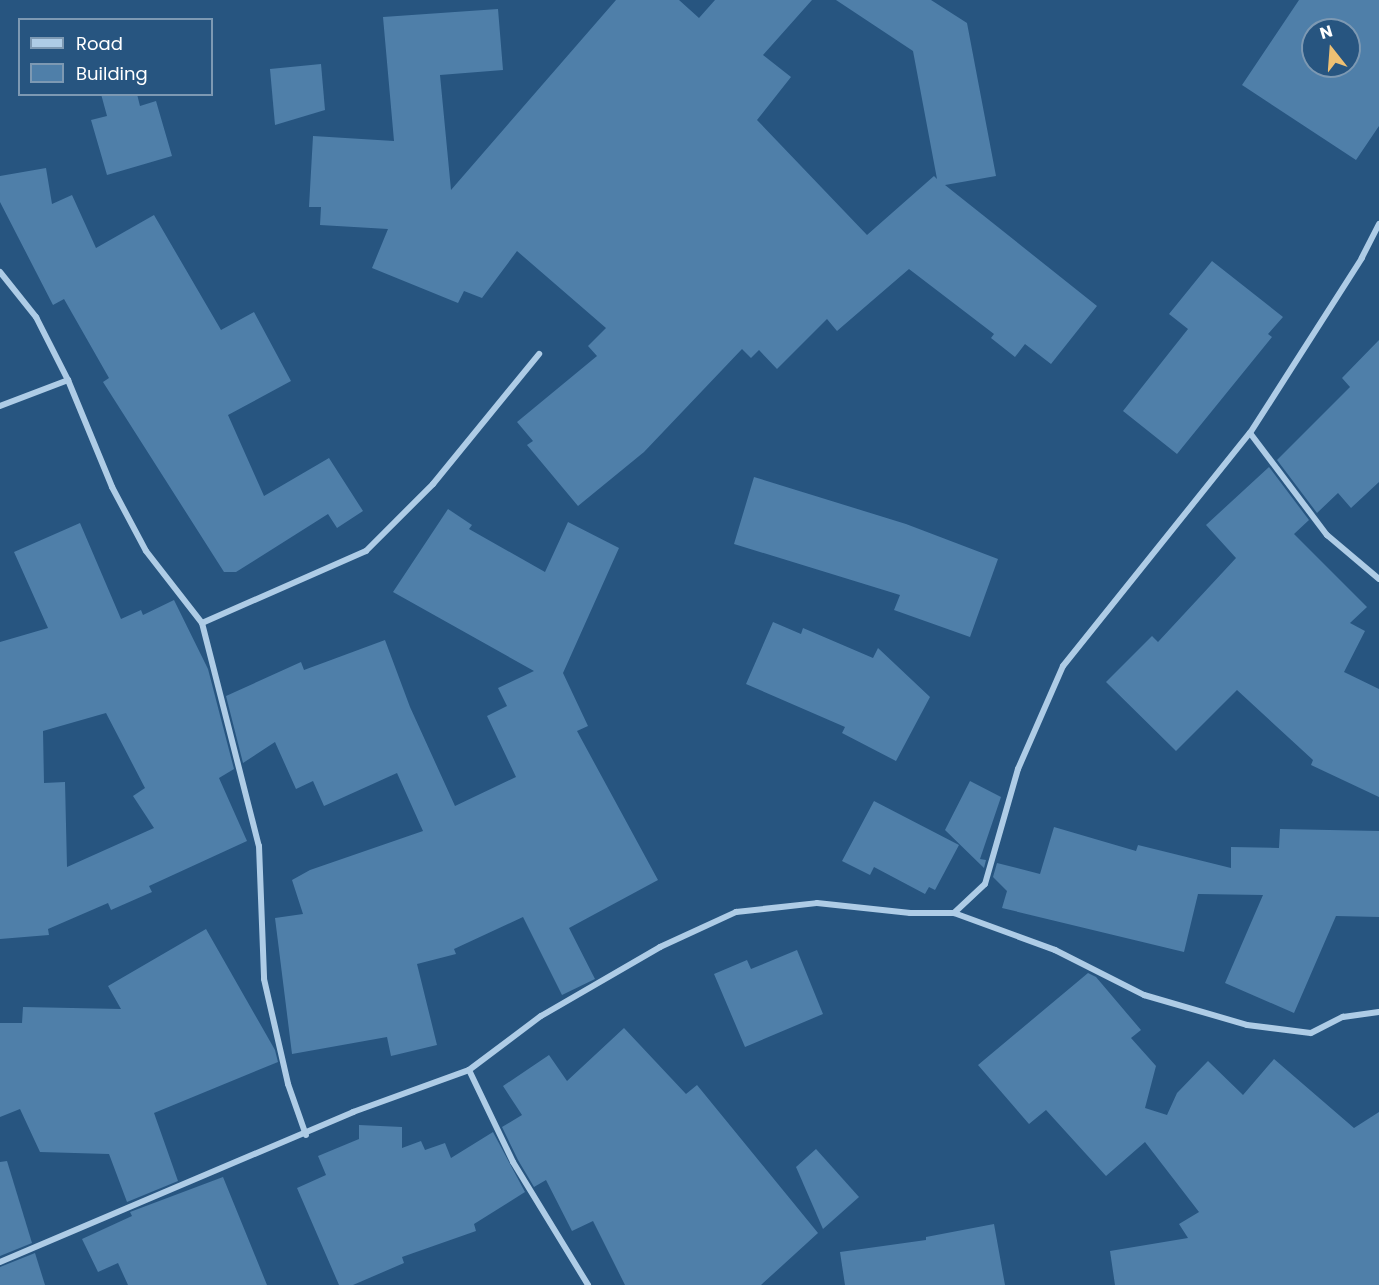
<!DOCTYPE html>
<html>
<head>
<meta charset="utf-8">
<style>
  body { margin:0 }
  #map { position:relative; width:1379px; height:1285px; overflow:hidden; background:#275580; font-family:Poppins,sans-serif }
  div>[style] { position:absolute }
  .building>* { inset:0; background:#4f7fa9 }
  .minor>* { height:6px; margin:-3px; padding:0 3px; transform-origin:3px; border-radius:3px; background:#aecce6 }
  span { translate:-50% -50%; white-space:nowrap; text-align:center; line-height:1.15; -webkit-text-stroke:4.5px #275580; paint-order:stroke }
  .legend { position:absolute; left:18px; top:18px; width:195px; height:78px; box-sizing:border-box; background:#275580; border:2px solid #7d99b3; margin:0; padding:8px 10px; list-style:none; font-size:18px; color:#fff }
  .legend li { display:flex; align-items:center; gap:12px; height:30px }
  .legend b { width:30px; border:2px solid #7d99b3 }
  .north { position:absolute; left:1301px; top:18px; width:60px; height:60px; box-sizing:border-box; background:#275580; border:2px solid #7d99b3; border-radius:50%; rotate:343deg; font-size:16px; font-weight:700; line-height:24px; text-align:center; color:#fff }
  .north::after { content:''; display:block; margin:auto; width:21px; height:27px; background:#eec073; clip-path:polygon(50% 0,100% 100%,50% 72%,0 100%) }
</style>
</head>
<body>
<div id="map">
  <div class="building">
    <div style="clip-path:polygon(616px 0,679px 0,699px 18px,715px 0,812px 0,763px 55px,791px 77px,757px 120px,867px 235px,934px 176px,937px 179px,913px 51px,836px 0,931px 0,967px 23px,996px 176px,945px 185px,1097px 306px,1051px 364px,1025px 344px,1015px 357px,991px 338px,994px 334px,909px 269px,837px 331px,827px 319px,777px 369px,759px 350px,751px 358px,742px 349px,644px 452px,578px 506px,527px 445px,533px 441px,517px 422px,597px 356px,588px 346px,606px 328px,517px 251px,482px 298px,464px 291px,458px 303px,372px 268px,388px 229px,320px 225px,321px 207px,309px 207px,313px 136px,394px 141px,383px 17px,498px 9px,503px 70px,440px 75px,451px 190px)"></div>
    <div style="clip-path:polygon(evenodd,1299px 0,1379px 0,1379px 126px,1356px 160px,1242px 85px,1299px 0,1313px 30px,1349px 30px,1349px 66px,1313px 66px,1313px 30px)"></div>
    <div style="clip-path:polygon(321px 64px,325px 110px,275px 125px,270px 69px)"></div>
    <div style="clip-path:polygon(101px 94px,137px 94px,140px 106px,156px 101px,172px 156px,107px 175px,91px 120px,107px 116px)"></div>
    <div style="clip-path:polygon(46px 168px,52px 204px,72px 195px,96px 248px,154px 215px,221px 330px,254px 312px,291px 381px,228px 415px,264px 496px,329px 458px,363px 511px,337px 528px,328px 514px,236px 572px,224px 572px,103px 382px,109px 378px,64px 299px,53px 305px,0 202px,0 176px)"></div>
    <div style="clip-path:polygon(1212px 261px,1283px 317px,1268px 334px,1272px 337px,1177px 454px,1123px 411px,1188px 329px,1169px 314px)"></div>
    <div style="clip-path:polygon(1379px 340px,1379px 482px,1351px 508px,1338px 493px,1317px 513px,1277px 460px,1350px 387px,1342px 378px)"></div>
    <div style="clip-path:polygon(1269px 467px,1309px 520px,1294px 534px,1367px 607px,1350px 623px,1365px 631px,1344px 672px,1379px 689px,1379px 797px,1311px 765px,1313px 760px,1237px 690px,1176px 751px,1106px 682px,1152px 636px,1158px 642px,1236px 558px,1206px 525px)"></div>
    <div style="clip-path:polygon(754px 477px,906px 524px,998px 559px,970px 637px,894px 610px,900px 595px,734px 544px)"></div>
    <div style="clip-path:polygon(448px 509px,472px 525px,469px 529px,545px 572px,568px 522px,619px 548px,563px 673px,588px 726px,577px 731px,658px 880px,569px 928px,595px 979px,562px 995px,523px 917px,454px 949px,456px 954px,417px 964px,437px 1045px,391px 1056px,387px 1037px,292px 1054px,275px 918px,303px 914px,292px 880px,310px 870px,423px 831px,397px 773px,324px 806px,313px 781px,296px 789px,275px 742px,243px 763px,226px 696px,301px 662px,304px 670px,385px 640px,410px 707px,455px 806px,516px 777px,487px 716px,507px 706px,498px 688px,534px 671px,393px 592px)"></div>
    <div style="clip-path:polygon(evenodd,80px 523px,121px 619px,141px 610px,143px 615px,174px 600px,208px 669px,234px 769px,219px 778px,247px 841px,149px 886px,152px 892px,111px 910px,108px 903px,48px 929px,49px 935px,0 939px,0 642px,48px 628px,14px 552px,80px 523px,106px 713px,145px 788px,133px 796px,154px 828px,67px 867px,65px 782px,44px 783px,43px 731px,106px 713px)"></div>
    <div style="clip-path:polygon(773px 622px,801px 634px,803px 628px,873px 658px,878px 648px,930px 697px,896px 761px,842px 733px,845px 727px,746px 684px)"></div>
    <div style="clip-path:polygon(970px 781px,1001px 797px,980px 859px,986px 860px,984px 868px,945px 830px)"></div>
    <div style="clip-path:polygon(874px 801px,959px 845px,935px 890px,929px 887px,925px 894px,874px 867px,870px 875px,842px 861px)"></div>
    <div style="clip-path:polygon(1054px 827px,1136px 851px,1138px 845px,1231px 868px,1231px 847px,1279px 848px,1280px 829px,1379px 831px,1379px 917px,1336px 916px,1294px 1013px,1225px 983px,1263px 895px,1198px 894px,1184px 952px,1002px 908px,1007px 891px,993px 877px,997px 863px,1040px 874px)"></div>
    <div style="clip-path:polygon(206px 929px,275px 1050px,278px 1062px,154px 1113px,178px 1181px,127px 1202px,109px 1154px,40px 1152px,20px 1109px,0 1117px,0 1023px,22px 1023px,23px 1007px,121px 1009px,108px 986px)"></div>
    <div style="clip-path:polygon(797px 950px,823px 1014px,745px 1047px,714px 974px,747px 960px,751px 969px)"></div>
    <div style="clip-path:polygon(1088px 973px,1096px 977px,1141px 1030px,1131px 1038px,1156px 1066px,1145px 1108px,1167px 1115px,1177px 1093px,1208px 1061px,1243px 1095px,1274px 1059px,1354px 1128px,1379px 1112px,1379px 1285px,1115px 1285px,1110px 1251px,1188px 1238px,1179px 1224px,1199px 1212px,1145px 1142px,1106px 1176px,1046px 1110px,1029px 1124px,978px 1065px)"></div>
    <div style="clip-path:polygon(624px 1028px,686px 1094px,697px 1085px,818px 1233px,761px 1285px,625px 1285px,593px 1221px,572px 1231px,546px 1180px,534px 1187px,518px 1160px,502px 1127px,522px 1115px,503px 1086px,549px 1055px,567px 1081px)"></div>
    <div style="clip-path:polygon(359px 1125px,402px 1127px,402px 1148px,421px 1141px,425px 1150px,445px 1143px,451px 1158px,493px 1132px,525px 1192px,474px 1224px,476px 1231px,402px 1257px,404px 1263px,353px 1285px,339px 1285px,297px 1188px,326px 1175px,318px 1156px,359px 1139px)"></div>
    <div style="clip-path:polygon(816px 1149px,859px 1197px,823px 1229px,796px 1167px)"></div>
    <div style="clip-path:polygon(7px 1161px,32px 1243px,0 1256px,0 1162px)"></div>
    <div style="clip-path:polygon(223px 1177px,267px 1285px,128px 1285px,118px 1263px,98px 1272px,82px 1239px,132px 1216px,130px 1212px)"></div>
    <div style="clip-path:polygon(994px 1224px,1005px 1285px,845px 1285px,840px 1252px,926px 1240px,926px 1237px)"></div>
    <div style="clip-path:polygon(35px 1253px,45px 1285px,0 1285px,0 1267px)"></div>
  </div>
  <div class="minor">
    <div style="left:1379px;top:224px;width:38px;rotate:117deg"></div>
    <div style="left:1362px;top:258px;width:208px;rotate:122.6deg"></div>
    <div style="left:1250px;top:433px;width:128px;rotate:53deg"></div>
    <div style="left:1327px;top:535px;width:68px;rotate:40.2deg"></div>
    <div style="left:0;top:272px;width:58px;rotate:51.3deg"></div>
    <div style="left:36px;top:317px;width:71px;rotate:63.1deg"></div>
    <div style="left:68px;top:380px;width:116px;rotate:67.6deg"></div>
    <div style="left:112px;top:487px;width:72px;rotate:62deg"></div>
    <div style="left:146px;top:551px;width:91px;rotate:52.1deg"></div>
    <div style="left:202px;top:623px;width:230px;rotate:75.7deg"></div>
    <div style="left:259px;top:846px;width:133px;rotate:87.8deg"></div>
    <div style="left:264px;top:979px;width:108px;rotate:77.1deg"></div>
    <div style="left:288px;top:1084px;width:54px;rotate:70.6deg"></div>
    <div style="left:0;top:406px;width:73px;rotate:-20.9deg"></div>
    <div style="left:202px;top:623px;width:179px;rotate:-23.7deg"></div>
    <div style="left:366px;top:551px;width:95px;rotate:-45deg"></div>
    <div style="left:433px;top:484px;width:168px;rotate:-50.8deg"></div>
    <div style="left:954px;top:913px;width:42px;rotate:-43.1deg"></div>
    <div style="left:985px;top:884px;width:120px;rotate:-74deg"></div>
    <div style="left:1018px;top:769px;width:112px;rotate:-66.4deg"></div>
    <div style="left:1063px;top:666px;width:299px;rotate:-51.3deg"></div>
    <div style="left:469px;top:1070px;width:90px;rotate:-36.9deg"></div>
    <div style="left:541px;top:1016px;width:138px;rotate:-30.1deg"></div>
    <div style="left:660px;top:947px;width:84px;rotate:-24.7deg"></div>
    <div style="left:736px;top:912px;width:81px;rotate:-6.3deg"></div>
    <div style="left:817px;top:903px;width:94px;rotate:6.1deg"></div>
    <div style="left:910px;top:913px;width:44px"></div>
    <div style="left:954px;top:913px;width:108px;rotate:20.1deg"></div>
    <div style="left:1055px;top:950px;width:100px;rotate:26.8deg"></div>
    <div style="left:1144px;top:995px;width:107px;rotate:16.2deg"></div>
    <div style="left:1247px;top:1025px;width:64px;rotate:7.1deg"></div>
    <div style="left:1311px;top:1033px;width:36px;rotate:-27deg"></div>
    <div style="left:1343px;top:1017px;width:36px;rotate:-8deg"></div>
    <div style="left:0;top:1262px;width:384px;rotate:-23deg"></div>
    <div style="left:353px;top:1112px;width:123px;rotate:-19.9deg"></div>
    <div style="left:469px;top:1070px;width:102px;rotate:64.4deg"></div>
    <div style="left:513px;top:1162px;width:144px;rotate:58.6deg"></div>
  </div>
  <ul class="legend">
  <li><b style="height:8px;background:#aecce6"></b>Road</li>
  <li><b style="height:16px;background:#4f7fa9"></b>Building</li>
  </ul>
  <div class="north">N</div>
</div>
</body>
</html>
